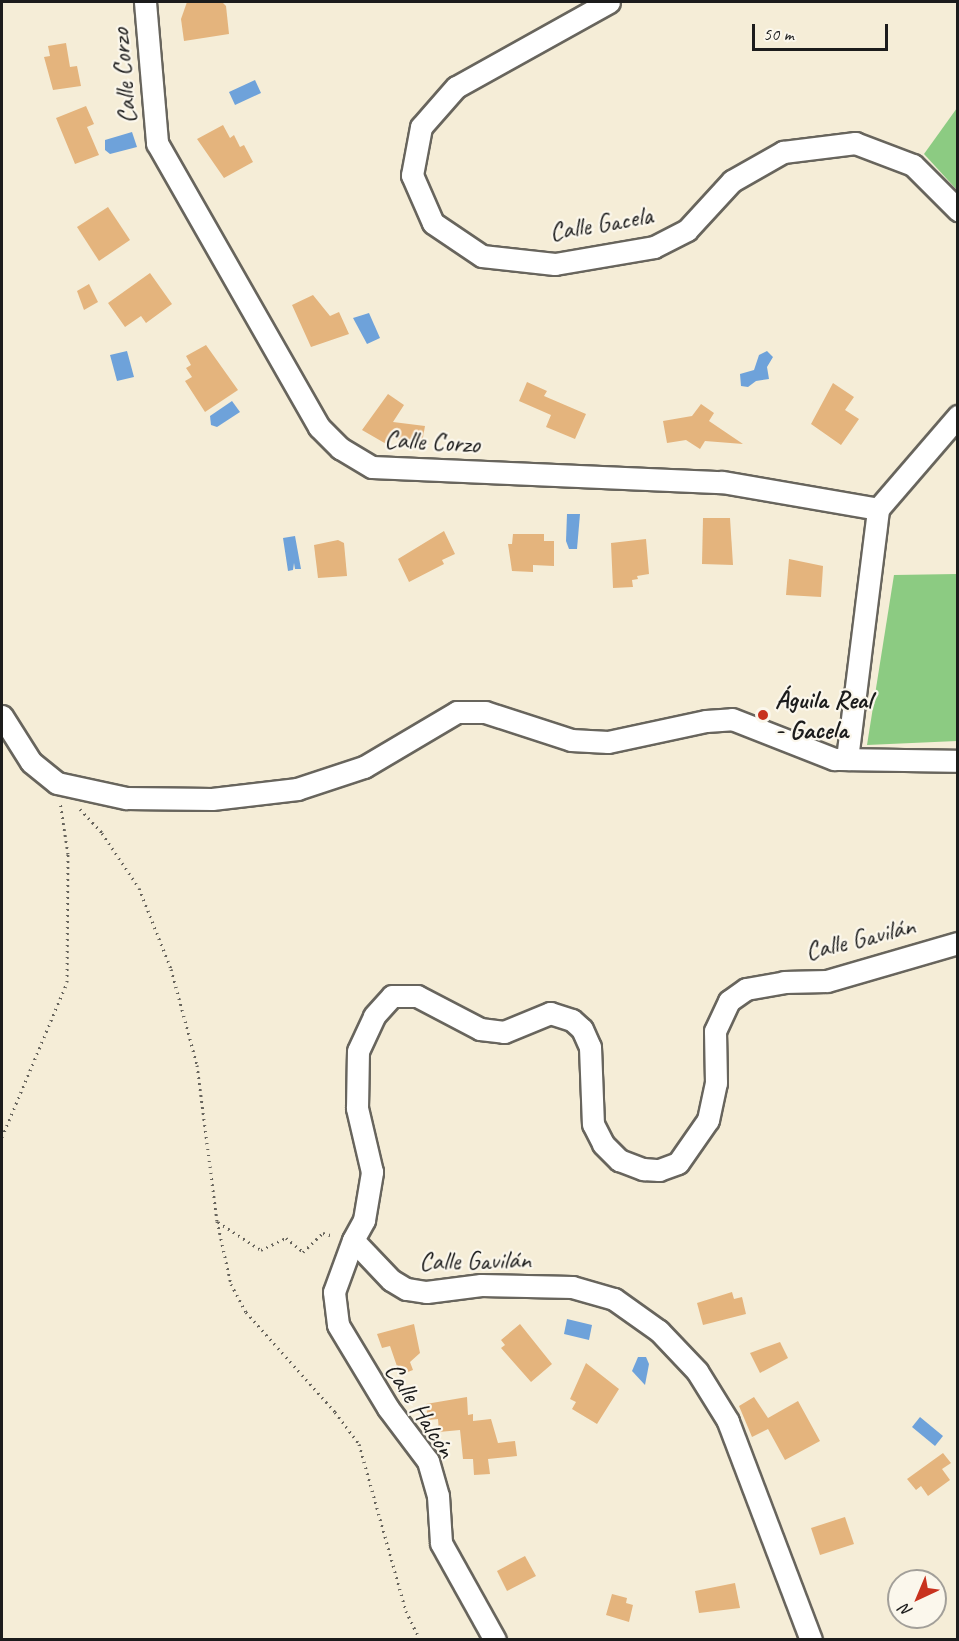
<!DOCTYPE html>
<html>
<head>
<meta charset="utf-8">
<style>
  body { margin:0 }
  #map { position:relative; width:959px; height:1641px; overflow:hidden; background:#f5edd7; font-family:Caveat,sans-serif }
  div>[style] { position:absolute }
  .green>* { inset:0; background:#8ccb82 }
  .water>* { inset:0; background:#6ea2da }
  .building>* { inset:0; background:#e4b47d }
  .path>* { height:3px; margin-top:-1.5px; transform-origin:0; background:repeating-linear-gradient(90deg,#68655d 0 1.5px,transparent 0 6px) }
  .roads { filter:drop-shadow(2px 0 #68655d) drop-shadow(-2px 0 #68655d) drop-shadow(0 2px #68655d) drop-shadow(0 -2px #68655d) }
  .street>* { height:21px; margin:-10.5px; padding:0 10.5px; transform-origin:10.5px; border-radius:10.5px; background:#fff }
  .dots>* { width:16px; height:16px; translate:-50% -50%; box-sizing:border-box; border:3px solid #fbf7ec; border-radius:50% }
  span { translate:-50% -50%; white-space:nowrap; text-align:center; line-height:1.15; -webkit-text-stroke:4.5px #fbf7ec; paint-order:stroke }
  .street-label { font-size:26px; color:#1c1c1c }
  .poi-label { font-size:26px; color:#1c1c1c; font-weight:700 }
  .left { translate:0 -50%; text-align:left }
  .frame { position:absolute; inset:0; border:3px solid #1c1c1c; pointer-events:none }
  .north { position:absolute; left:887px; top:1569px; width:60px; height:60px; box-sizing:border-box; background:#fbf7ec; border:2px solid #a29f99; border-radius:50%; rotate:224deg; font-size:16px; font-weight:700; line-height:24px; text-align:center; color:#1c1c1c }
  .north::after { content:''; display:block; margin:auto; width:21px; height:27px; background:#c8321e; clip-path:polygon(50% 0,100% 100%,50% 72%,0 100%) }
  .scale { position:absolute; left:752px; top:24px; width:136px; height:27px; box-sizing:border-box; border:3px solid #1c1c1c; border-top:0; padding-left:8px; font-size:18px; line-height:21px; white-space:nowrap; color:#1c1c1c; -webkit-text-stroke:4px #fbf7ec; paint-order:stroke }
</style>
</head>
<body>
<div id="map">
  <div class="green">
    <div style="clip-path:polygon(957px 108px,957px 190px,924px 154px)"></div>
    <div style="clip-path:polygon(957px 574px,957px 741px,867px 745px,894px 575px)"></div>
  </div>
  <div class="water">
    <div style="clip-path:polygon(255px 80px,261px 93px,235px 105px,229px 92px)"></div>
    <div style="clip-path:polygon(132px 132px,137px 147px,110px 154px,105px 150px,105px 140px)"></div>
    <div style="clip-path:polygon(369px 313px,380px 338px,367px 344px,353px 318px)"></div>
    <div style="clip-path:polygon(127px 351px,134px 377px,117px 381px,110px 355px)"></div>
    <div style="clip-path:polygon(767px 351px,773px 357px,767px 367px,769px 379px,756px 381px,748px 387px,741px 386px,740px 374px,754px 370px,759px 355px)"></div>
    <div style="clip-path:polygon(232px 401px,240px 412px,217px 427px,211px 425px,210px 416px)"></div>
    <div style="clip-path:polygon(567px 514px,580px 514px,577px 549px,569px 549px,566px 541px)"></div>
    <div style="clip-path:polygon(295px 536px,301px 569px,295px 569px,294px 563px,293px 570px,288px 571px,283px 538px)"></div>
    <div style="clip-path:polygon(567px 1319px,592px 1325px,589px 1340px,564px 1334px)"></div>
    <div style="clip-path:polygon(638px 1357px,646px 1357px,649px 1364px,645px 1385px,632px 1371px)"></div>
    <div style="clip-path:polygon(920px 1417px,943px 1436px,935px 1446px,912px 1427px)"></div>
  </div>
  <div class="building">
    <div style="clip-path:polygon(187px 2px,222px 2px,226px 6px,229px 34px,184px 41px,181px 19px)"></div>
    <div style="clip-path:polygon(66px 43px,70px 67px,77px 66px,81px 86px,53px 90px,44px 57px,50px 56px,48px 46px)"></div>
    <div style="clip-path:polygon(86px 106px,94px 124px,87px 127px,99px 155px,75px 164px,56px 118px)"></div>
    <div style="clip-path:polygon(223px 125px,230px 138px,234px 135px,240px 147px,244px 145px,253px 162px,224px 178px,197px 139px)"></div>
    <div style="clip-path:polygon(108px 207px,130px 240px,99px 261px,77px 227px)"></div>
    <div style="clip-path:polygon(150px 273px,172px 304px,146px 323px,141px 316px,125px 327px,108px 303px)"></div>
    <div style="clip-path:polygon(89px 284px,98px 302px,84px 310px,77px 291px)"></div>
    <div style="clip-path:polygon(313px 295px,330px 316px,339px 312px,349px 334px,311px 347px,292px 305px)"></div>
    <div style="clip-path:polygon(206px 345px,238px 390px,205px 412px,185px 381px,192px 377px,186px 368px,191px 365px,186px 356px)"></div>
    <div style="clip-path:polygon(527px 382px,547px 391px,544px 396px,586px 414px,575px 439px,546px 427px,551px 415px,519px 401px)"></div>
    <div style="clip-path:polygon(833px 383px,854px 397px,845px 410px,859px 419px,841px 445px,811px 424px)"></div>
    <div style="clip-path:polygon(388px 394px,404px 405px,393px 422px,425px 426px,422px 443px,389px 438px,388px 445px,362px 430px)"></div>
    <div style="clip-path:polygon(701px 404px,714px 413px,709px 421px,743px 444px,705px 441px,700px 449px,686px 440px,667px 443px,663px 421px,692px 416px)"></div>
    <div style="clip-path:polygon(703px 518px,730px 518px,733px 565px,702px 564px)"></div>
    <div style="clip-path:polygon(444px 531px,455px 554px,442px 560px,444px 564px,409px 582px,398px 559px)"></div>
    <div style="clip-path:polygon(513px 534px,544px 534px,544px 541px,554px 541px,554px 566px,533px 565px,533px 572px,512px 571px,508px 544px,512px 544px)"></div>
    <div style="clip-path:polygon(646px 539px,649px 574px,637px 576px,638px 579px,632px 580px,633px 587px,613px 588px,611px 543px)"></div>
    <div style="clip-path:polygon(338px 540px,344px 543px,347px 576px,318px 578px,314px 545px)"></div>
    <div style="clip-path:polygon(789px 559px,823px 566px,821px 597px,786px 595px)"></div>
    <div style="clip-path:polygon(732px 1292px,734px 1299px,742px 1297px,746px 1314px,703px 1325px,697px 1303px)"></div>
    <div style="clip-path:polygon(414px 1324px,420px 1353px,410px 1362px,413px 1370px,400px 1375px,390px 1346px,382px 1348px,377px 1334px)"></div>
    <div style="clip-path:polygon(520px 1324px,552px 1364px,531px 1382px,501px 1348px,505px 1345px,501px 1340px)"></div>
    <div style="clip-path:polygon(780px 1342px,788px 1358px,760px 1373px,750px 1353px)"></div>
    <div style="clip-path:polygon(586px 1363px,619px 1389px,597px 1424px,572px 1409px,576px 1402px,570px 1399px)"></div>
    <div style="clip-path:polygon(467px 1397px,468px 1415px,473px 1414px,473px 1421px,491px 1419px,498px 1443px,515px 1441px,517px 1456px,488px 1459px,490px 1474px,474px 1475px,473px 1459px,463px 1459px,460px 1430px,439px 1432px,438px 1419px,428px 1420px,426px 1404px)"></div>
    <div style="clip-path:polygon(754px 1397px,768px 1418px,798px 1401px,820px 1441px,785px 1460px,768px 1429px,752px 1437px,739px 1406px)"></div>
    <div style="clip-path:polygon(943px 1453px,951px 1463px,942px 1469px,950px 1480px,928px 1496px,921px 1486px,916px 1490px,907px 1479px)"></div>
    <div style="clip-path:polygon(845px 1517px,854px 1544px,820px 1555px,811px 1528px)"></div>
    <div style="clip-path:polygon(525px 1556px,536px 1576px,507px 1591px,497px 1571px)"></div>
    <div style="clip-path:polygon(735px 1583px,740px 1608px,699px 1613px,695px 1591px)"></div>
    <div style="clip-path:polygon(612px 1594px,627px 1598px,626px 1603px,633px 1605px,629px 1622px,606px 1615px)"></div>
  </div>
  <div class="path">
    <div style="left:80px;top:809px;width:33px;rotate:47deg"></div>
    <div style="left:102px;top:833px;width:66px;rotate:56.1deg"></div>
    <div style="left:139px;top:888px;width:87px;rotate:68.4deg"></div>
    <div style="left:171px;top:969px;width:99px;rotate:74.8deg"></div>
    <div style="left:197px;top:1065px;width:157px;rotate:82.7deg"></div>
    <div style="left:217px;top:1221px;width:65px;rotate:77.5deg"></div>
    <div style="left:231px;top:1284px;width:32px;rotate:62deg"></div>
    <div style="left:246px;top:1312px;width:134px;rotate:48.3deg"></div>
    <div style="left:335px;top:1412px;width:40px;rotate:53deg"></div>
    <div style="left:359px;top:1444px;width:173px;rotate:74.3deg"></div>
    <div style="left:406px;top:1611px;width:32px;rotate:64deg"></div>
    <div style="left:2px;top:1137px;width:168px;rotate:-67.2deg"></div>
    <div style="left:67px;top:982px;width:128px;rotate:-89.6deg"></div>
    <div style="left:68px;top:854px;width:53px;rotate:-98.7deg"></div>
    <div style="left:218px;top:1222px;width:51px;rotate:33.1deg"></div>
    <div style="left:261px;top:1250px;width:28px;rotate:-26deg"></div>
    <div style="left:286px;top:1238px;width:22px;rotate:39deg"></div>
    <div style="left:303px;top:1252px;width:28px;rotate:-44deg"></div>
    <div style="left:323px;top:1233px;width:11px;rotate:15deg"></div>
  </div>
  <div class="roads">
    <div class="street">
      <div style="left:145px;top:2px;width:142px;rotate:85.1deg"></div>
      <div style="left:157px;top:143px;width:327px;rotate:60.3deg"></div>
      <div style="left:319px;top:427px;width:30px;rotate:45deg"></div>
      <div style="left:340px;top:448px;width:37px;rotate:31deg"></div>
      <div style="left:372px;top:467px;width:350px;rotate:2.5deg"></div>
      <div style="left:722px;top:482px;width:158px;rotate:9.8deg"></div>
      <div style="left:609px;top:2px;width:175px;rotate:150.9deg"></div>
      <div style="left:456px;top:87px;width:53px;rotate:131.2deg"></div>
      <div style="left:421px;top:127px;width:49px;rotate:100.6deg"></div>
      <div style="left:412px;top:175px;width:52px;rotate:66.4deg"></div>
      <div style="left:433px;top:223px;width:59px;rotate:34deg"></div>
      <div style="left:482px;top:256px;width:73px;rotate:6.3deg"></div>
      <div style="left:555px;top:264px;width:100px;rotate:-9.7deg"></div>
      <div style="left:654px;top:247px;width:37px;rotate:-27deg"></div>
      <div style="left:687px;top:230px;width:67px;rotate:-47.4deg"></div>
      <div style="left:732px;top:181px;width:59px;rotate:-29.6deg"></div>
      <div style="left:783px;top:152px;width:73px;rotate:-7.1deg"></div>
      <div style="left:855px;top:143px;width:62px;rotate:20.8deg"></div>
      <div style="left:913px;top:165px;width:64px;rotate:45deg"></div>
      <div style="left:2px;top:716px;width:54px;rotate:57.8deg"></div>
      <div style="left:31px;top:762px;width:33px;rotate:39deg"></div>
      <div style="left:57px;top:783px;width:71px;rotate:12.3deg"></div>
      <div style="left:126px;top:798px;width:86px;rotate:0.7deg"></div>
      <div style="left:212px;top:799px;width:86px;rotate:-6.7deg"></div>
      <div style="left:297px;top:789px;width:71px;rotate:-18.2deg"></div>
      <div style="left:364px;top:767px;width:108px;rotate:-30.6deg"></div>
      <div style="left:457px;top:712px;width:28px"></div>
      <div style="left:485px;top:712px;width:90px;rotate:18deg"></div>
      <div style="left:571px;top:740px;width:37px;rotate:3deg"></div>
      <div style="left:608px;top:742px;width:100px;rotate:-12.1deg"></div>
      <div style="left:706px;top:721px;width:26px;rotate:-4deg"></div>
      <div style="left:732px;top:719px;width:110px;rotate:21.4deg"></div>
      <div style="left:834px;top:759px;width:124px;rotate:0.9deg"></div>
      <div style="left:847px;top:759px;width:252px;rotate:-82.9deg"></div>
      <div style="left:878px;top:509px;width:123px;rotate:-49.3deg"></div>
      <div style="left:353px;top:1240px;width:55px;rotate:110.1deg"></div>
      <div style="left:334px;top:1292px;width:33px;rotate:83deg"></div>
      <div style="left:338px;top:1325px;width:97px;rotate:58.9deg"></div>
      <div style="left:388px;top:1408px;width:66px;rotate:53deg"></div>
      <div style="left:428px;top:1461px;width:36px;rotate:74deg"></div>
      <div style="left:438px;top:1496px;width:47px;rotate:86.3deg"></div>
      <div style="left:441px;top:1543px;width:111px;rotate:60.9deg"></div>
      <div style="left:811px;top:1640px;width:234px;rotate:-110.8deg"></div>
      <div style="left:728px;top:1421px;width:59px;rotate:-121.8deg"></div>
      <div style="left:697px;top:1371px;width:55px;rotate:-133.5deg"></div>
      <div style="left:659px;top:1331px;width:55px;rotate:-144.6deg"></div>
      <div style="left:614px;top:1299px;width:44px;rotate:-164.1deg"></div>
      <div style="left:572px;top:1287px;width:91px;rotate:-178.7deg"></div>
      <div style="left:481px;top:1285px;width:55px;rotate:172.7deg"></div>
      <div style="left:426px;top:1292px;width:20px;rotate:-171deg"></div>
      <div style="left:406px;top:1289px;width:17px;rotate:-149deg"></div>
      <div style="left:391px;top:1280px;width:55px;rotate:-133.5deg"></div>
      <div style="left:353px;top:1240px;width:23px;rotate:-61deg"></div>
      <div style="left:364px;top:1220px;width:49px;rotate:-80.5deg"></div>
      <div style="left:372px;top:1172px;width:66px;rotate:-103.2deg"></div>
      <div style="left:357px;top:1108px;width:57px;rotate:-89deg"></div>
      <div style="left:358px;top:1051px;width:38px;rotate:-65deg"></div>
      <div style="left:374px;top:1016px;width:27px;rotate:-48deg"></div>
      <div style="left:392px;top:996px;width:25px"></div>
      <div style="left:417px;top:996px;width:71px;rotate:27.6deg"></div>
      <div style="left:480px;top:1029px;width:24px;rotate:7deg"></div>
      <div style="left:504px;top:1032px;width:50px;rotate:-22.4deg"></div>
      <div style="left:550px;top:1013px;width:23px;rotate:18deg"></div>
      <div style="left:572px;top:1020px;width:13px;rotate:42deg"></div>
      <div style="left:582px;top:1029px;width:20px;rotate:66deg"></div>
      <div style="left:590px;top:1047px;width:77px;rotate:87.8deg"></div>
      <div style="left:593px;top:1124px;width:22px;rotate:63deg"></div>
      <div style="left:603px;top:1144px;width:23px;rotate:45deg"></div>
      <div style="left:619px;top:1160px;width:26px;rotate:21deg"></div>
      <div style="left:643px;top:1169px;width:16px;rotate:4deg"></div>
      <div style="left:659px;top:1170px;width:20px;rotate:-20deg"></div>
      <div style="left:678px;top:1163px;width:52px;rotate:-55.1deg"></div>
      <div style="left:708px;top:1120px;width:38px;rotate:-78deg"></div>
      <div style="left:716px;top:1083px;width:52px;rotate:-91.1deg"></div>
      <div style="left:715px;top:1031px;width:33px;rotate:-65deg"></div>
      <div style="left:729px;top:1001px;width:21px;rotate:-35deg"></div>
      <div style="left:746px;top:989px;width:39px;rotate:-10deg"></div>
      <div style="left:784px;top:982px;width:43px;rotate:-1.3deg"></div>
      <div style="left:827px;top:981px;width:136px;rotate:-16.2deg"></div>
    </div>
  </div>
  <div class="dots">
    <div style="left:763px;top:715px;background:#c8321e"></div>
  </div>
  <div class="street-label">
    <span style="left:124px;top:76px;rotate:-95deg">Calle Corzo</span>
    <span style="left:601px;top:224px;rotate:-10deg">Calle Gacela</span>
    <span style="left:432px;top:442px;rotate:3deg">Calle Corzo</span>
    <span style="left:860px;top:939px;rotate:-14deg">Calle Gavilán</span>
    <span style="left:475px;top:1261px;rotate:-1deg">Calle Gavilán</span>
    <span style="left:420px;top:1410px;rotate:57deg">Calle Halcón</span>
  </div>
  <div class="poi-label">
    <span class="left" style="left:775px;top:715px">Águila Real<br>- Gacela</span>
  </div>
  <div class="frame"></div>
  <div class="north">N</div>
  <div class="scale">50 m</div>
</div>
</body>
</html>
